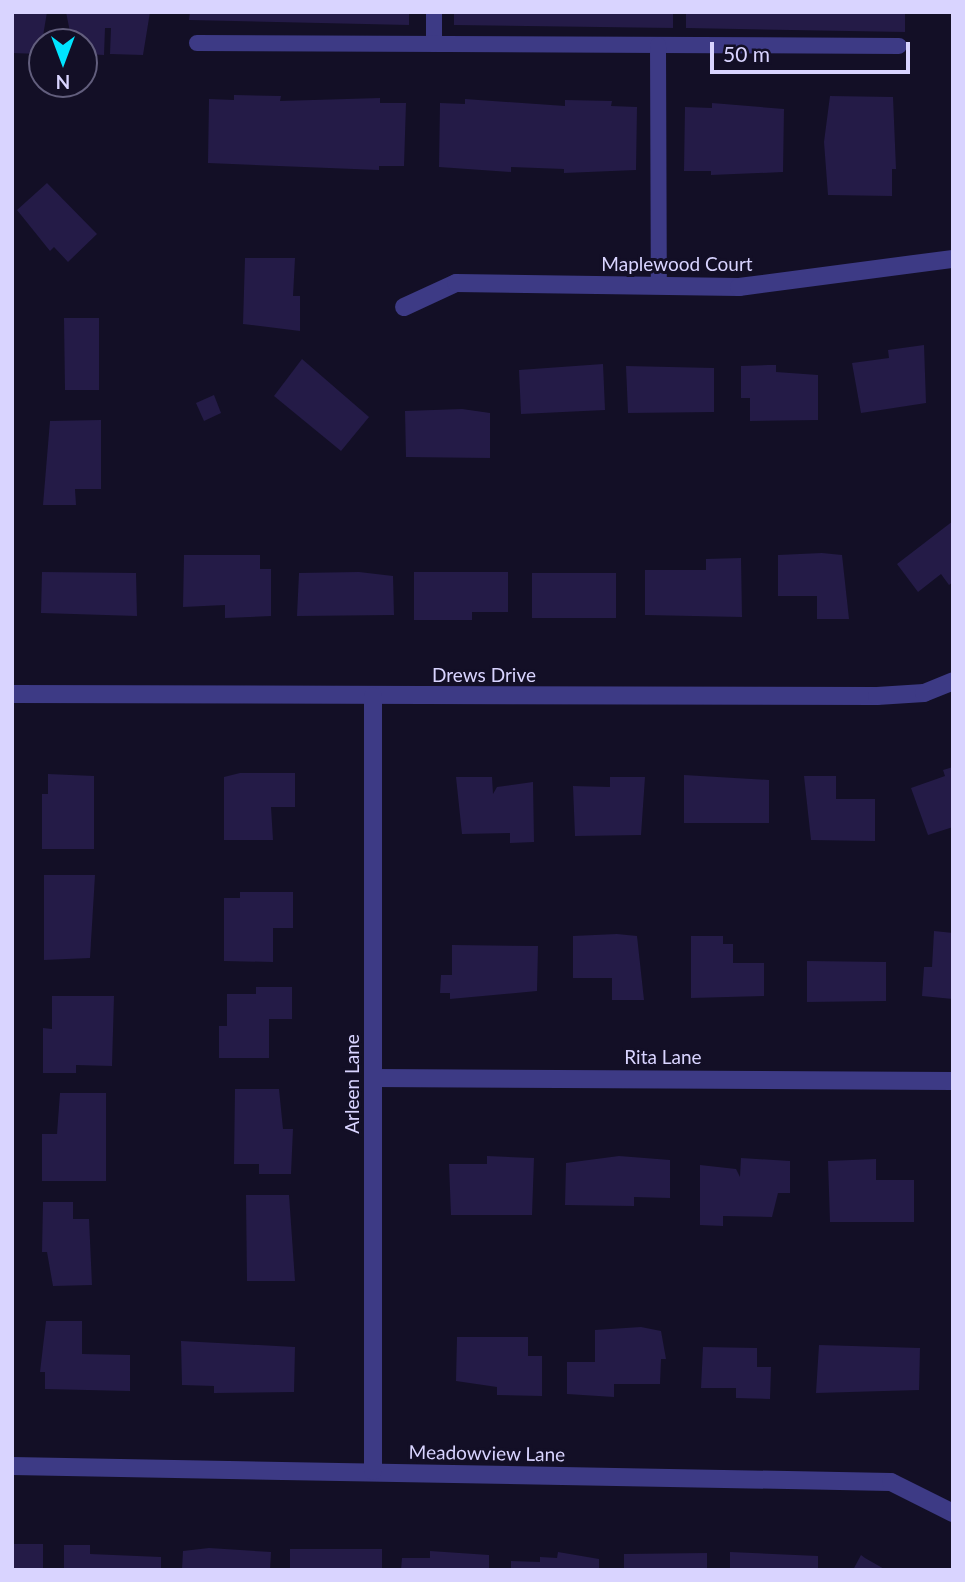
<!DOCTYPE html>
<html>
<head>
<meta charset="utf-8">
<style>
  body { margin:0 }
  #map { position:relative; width:965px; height:1582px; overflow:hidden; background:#130f26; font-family:Lato,sans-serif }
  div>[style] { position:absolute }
  .building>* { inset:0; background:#241b47 }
  .service>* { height:16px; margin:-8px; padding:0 8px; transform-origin:8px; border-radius:8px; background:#3d3a85 }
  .minor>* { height:18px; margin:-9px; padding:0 9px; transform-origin:9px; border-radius:9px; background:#3d3a85 }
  span { translate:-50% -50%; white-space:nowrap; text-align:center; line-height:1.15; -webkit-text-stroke:6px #130f26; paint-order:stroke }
  .street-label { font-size:19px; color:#d9d4ff }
  .frame { position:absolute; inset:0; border:14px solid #d9d4ff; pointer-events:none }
  .north { position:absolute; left:28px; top:28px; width:70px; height:70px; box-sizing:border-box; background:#130f26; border:2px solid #625e7d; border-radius:50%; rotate:180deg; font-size:19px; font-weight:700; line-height:28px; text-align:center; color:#d9d4ff }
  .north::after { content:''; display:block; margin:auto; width:24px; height:32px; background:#00e5ff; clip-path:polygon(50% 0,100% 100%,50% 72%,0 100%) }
  .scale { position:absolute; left:710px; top:42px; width:200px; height:32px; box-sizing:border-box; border:4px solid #d9d4ff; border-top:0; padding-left:9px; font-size:21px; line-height:24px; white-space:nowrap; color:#d9d4ff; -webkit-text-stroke:5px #130f26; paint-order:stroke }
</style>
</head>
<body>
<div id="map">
  <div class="building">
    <div style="clip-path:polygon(12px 12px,47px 12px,40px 54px,12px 53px)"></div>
    <div style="clip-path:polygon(66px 12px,150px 12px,143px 55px,110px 54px,111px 28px,105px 28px,104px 55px,84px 54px,84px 42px,72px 42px)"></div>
    <div style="clip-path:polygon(190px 12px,409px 12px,409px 25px,189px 20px)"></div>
    <div style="clip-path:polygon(454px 12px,673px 12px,673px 28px,454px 25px)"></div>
    <div style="clip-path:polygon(686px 12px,905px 12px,905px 32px,686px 28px)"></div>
    <div style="clip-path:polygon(234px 95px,281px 96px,280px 101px,380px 98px,380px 103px,406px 103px,404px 166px,379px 166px,379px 170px,208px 163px,209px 99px,234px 100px)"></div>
    <div style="clip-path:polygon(830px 96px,893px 97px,896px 169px,892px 169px,892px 196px,828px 195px,824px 142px)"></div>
    <div style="clip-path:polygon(465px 99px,565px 106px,565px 100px,612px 101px,611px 106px,637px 107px,636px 170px,564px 173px,564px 169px,511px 167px,511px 172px,439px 167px,440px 103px,465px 104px)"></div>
    <div style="clip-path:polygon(712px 103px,784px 109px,783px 172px,711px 175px,711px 171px,684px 171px,685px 107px,712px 108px)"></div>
    <div style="clip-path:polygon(47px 183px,97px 234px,68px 262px,54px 247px,50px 251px,17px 210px)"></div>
    <div style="clip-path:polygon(245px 258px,295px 258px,293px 296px,300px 296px,300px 331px,243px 324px)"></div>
    <div style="clip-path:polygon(64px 318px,99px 318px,99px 390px,65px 390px)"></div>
    <div style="clip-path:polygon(924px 345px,926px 403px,861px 413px,852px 363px,889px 358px,888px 350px)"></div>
    <div style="clip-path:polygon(302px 359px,369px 417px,341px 451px,274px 396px)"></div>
    <div style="clip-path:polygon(603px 364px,605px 410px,521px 414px,519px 370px)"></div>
    <div style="clip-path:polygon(768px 365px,776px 365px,776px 372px,818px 375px,818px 420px,750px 421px,750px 398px,741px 398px,741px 366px)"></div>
    <div style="clip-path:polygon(626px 366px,714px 368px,714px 412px,628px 413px)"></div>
    <div style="clip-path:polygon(214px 395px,221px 413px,204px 421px,196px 403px)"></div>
    <div style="clip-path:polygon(462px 409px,490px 413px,490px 458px,406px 457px,405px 411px)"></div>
    <div style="clip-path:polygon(101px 420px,101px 489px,75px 489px,76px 505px,43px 505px,50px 421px)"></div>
    <div style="clip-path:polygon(953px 521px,953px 582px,949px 585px,941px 574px,918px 592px,897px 564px)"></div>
    <div style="clip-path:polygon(822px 553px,842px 555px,849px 619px,817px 619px,817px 596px,778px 596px,778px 555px)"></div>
    <div style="clip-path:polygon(184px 555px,260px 555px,260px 569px,271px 569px,271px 616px,225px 618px,225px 605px,183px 607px)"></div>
    <div style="clip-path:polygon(741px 558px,742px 617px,645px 615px,645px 570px,706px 570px,706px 559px)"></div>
    <div style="clip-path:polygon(42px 572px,136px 573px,137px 616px,41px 613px)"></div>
    <div style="clip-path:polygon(359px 572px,393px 576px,394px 615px,297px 616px,299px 573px)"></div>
    <div style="clip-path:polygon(414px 572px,508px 572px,508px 612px,472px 612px,472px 620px,414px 620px)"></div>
    <div style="clip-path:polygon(532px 573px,616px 573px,616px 618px,532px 618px)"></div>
    <div style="clip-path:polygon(953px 767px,953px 827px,928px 835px,911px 788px,945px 776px,943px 770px)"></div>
    <div style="clip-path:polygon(240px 773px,295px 773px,295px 807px,271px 807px,273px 840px,224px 840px,224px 777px)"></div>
    <div style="clip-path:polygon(48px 774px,94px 776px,94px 849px,42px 849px,42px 794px,48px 794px)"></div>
    <div style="clip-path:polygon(684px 775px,769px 780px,769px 823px,684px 823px)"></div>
    <div style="clip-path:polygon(804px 776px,836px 776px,836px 799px,875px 799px,875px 841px,811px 840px)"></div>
    <div style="clip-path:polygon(456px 777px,492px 777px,493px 794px,497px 787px,533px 782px,534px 842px,510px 843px,510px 833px,462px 834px)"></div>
    <div style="clip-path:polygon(610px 777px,645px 777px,641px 835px,575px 836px,573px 786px,610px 787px)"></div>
    <div style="clip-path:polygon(44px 875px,95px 875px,90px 958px,44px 960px)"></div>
    <div style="clip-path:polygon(240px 892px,293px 892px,293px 928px,273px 928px,273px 962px,224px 961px,224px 898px,240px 898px)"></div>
    <div style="clip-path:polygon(934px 931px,953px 933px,953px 999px,922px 996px,924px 967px,932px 967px)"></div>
    <div style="clip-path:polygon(617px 934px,637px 936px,644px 1000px,612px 1000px,612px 978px,573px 978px,573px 936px)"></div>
    <div style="clip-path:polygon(691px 936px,723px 936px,723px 944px,733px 944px,733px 963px,764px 963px,764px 996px,691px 998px)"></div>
    <div style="clip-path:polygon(452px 945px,538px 946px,537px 991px,450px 999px,450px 993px,440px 993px,441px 975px,452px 975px)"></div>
    <div style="clip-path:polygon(807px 961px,886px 962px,886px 1001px,807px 1002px)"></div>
    <div style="clip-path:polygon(256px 987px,292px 987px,292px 1019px,269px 1019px,269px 1058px,219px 1058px,219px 1026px,227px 1026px,227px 994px,256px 994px)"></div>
    <div style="clip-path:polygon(52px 996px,114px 996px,112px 1066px,76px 1065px,76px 1073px,43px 1073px,43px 1028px,52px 1029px)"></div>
    <div style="clip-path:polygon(235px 1089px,279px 1089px,283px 1129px,293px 1129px,291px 1174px,259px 1174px,259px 1164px,234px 1164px)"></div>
    <div style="clip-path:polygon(60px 1093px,106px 1093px,106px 1181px,42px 1181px,42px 1134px,57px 1134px)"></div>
    <div style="clip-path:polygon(487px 1156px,534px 1158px,532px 1215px,451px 1215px,449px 1164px,487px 1164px)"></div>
    <div style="clip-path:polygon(619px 1156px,670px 1160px,670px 1198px,634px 1197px,634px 1206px,565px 1205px,566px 1163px)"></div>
    <div style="clip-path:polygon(741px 1158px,790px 1161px,790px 1193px,778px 1193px,772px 1217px,723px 1216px,723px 1226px,700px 1225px,700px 1165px,736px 1169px,740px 1177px)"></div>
    <div style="clip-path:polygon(876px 1159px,876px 1180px,914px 1180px,914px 1222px,830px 1222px,828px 1161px)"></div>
    <div style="clip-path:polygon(246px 1195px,289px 1195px,295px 1281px,247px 1281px)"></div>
    <div style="clip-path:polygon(43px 1202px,73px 1202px,73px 1219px,89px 1219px,92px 1285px,53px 1286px,47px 1252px,42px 1252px)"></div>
    <div style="clip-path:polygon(46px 1321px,82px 1321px,82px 1354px,130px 1355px,130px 1391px,45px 1389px,45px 1372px,40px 1372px)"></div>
    <div style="clip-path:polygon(641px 1327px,661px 1331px,666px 1359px,661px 1359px,660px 1384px,614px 1384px,614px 1397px,567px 1394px,567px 1362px,595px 1362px,595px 1330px)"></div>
    <div style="clip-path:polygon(457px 1337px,528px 1337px,528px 1356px,542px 1356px,542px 1396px,497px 1395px,497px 1387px,456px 1381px)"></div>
    <div style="clip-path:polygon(181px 1341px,295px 1347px,294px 1392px,214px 1393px,214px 1386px,182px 1385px)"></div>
    <div style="clip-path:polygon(819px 1345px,920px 1348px,919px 1390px,816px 1393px)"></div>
    <div style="clip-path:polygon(703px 1347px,757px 1348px,757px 1367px,771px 1367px,770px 1399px,736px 1398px,736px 1388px,701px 1388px)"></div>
    <div style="clip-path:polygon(12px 1544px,43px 1544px,43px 1570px,12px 1570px)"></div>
    <div style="clip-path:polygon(64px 1545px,90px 1545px,90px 1554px,161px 1557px,161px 1570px,64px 1570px)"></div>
    <div style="clip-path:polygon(209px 1548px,271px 1552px,270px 1570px,182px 1570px,183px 1551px)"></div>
    <div style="clip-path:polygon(290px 1549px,382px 1549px,382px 1570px,290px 1570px)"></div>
    <div style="clip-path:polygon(430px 1551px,489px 1555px,489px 1570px,401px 1570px,402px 1558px,430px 1558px)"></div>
    <div style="clip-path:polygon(558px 1552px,599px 1559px,599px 1570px,511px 1570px,511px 1561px,540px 1562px,540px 1557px,557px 1558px)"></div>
    <div style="clip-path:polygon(730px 1552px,818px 1556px,818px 1570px,730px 1570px)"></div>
    <div style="clip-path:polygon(707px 1553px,707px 1570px,624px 1570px,624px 1554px)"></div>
    <div style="clip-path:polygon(861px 1555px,865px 1558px,886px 1570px,853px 1570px)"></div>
  </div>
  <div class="service">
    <div style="left:434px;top:12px;width:32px;rotate:90deg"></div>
    <div style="left:197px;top:43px;width:702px;rotate:0.24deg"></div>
    <div style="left:658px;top:45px;width:241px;rotate:89.8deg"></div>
  </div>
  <div class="minor">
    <div style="left:404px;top:307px;width:57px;rotate:-24.8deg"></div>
    <div style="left:456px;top:283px;width:283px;rotate:0.8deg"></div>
    <div style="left:739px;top:287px;width:216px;rotate:-7.5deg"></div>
    <div style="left:12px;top:694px;width:865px;rotate:0.13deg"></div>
    <div style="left:877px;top:696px;width:47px;rotate:-3.7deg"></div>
    <div style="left:924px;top:693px;width:31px;rotate:-22deg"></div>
    <div style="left:373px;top:1078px;width:580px;rotate:0.3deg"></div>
    <div style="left:12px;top:1466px;width:879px;rotate:1.04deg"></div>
    <div style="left:891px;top:1482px;width:69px;rotate:26.6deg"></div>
    <div style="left:373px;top:1471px;width:775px;rotate:-90deg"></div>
  </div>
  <div class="street-label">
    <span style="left:677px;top:264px">Maplewood Court</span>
    <span style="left:484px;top:675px">Drews Drive</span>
    <span style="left:663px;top:1057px">Rita Lane</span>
    <span style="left:352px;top:1084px;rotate:-90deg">Arleen Lane</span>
    <span style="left:487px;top:1453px;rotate:1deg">Meadowview Lane</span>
  </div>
  <div class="frame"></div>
  <div class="north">N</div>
  <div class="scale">50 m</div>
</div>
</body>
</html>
